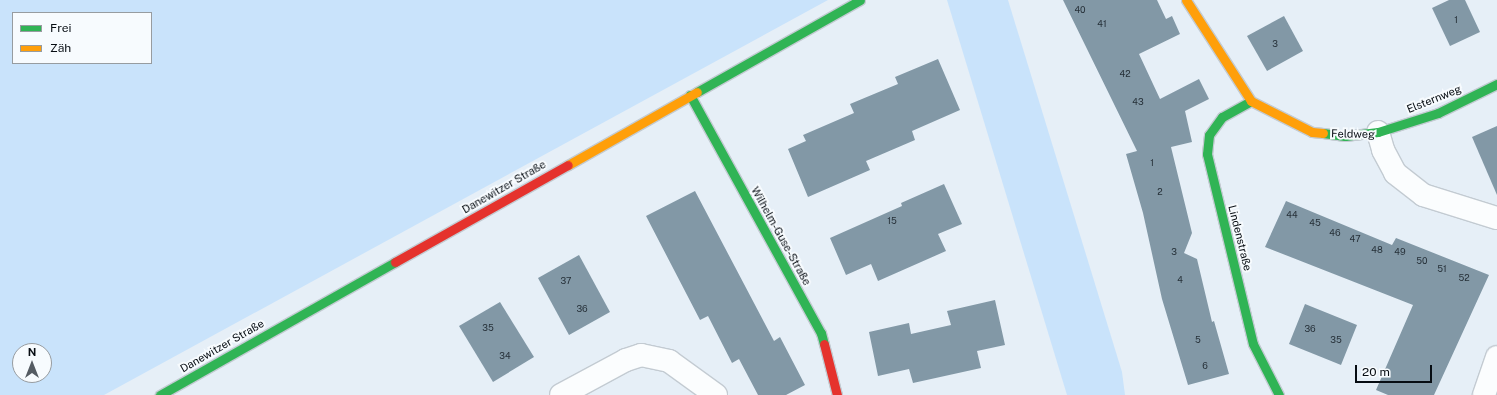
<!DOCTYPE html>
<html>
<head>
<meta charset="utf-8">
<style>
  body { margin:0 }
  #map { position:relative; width:1497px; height:395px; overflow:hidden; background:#e6eff7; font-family:"Public Sans",sans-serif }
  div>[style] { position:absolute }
  .green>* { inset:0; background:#c9e3fb }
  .building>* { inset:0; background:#8298a6 }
  .roads { filter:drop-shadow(1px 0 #c3cbd2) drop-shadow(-1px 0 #c3cbd2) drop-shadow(0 1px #c3cbd2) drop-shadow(0 -1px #c3cbd2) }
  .street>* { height:22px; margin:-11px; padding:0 11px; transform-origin:11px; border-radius:11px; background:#fbfdfe }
  .fast>* { height:9px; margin:-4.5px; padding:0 4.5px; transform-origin:4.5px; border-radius:4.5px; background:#30b455 }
  .slow>* { height:9px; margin:-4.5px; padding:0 4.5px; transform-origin:4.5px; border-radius:4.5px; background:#ff9f0a }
  .jam>* { height:9px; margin:-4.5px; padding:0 4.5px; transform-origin:4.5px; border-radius:4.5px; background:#e5322d }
  span { translate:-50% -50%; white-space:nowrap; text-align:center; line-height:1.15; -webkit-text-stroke:4px #f7fbfe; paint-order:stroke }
  .number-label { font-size:9px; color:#263038 }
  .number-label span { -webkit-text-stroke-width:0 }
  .street-label { font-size:11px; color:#070d13 }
  .legend { position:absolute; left:12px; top:12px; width:140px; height:52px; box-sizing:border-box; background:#f7fbfe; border:1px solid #979ca0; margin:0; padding:5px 7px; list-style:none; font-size:12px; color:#070d13 }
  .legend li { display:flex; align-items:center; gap:8px; height:20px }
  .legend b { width:20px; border:1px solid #979ca0 }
  .north { position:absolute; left:12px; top:343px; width:40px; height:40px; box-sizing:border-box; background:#f7fbfe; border:1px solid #979ca0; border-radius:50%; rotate:0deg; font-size:11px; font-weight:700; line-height:16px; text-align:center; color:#070d13 }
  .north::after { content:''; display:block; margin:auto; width:14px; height:18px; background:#555c63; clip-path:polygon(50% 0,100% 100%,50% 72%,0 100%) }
  .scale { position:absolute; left:1355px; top:365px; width:77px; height:18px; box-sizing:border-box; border:2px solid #070d13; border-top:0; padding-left:5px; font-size:12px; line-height:14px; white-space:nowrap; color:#070d13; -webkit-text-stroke:3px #f7fbfe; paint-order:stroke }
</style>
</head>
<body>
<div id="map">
  <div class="green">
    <div style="clip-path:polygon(evenodd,0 0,828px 0,104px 395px,0 395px,0 0,13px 13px,151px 13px,151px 63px,13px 63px,13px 13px,0 0,20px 351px,44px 351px,44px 375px,20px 375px,20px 351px)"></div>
    <div style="clip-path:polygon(947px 0,1008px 0,1122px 372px,1125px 395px,1067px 395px)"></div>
  </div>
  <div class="building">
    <div style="clip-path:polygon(1063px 0,1157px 0,1166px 19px,1172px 16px,1180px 34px,1139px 54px,1160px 99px,1199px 79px,1209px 99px,1185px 111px,1192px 142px,1171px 147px,1192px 233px,1184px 253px,1197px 259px,1212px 322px,1214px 321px,1229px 374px,1188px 385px,1162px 299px,1143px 213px,1126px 154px,1137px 151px)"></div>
    <div style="clip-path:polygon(1449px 0,1465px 0,1480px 32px,1450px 46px,1432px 8px)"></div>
    <div style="clip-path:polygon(1284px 16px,1303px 51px,1267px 71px,1247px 36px)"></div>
    <div style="clip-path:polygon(938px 59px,960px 110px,912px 131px,915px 140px,866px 161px,870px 170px,808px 197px,788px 149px,806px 141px,803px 135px,854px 113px,850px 104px,898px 84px,895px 77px)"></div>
    <div style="clip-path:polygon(1497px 126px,1497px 195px,1472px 137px)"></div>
    <div style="clip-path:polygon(944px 184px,962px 224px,938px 234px,946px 251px,878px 281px,871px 264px,846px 275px,830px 238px,902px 206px,901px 203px)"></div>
    <div style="clip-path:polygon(695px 191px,774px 341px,780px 337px,805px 385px,786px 395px,758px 395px,739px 359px,732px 363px,708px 316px,700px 320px,646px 216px)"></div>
    <div style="clip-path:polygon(1286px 201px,1392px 245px,1396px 238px,1489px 275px,1434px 395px,1388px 395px,1376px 390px,1413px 305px,1265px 247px)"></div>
    <div style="clip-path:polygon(579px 255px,610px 312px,569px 335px,538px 278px)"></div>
    <div style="clip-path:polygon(995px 300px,1005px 345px,977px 351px,981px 368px,913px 383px,909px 369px,878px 376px,869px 332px,909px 323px,911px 334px,951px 325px,947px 311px)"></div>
    <div style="clip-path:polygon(500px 302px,534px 357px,493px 382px,459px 326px)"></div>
    <div style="clip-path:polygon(1305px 304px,1357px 325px,1341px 365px,1289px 344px)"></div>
  </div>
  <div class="roads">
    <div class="street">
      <div style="left:1378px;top:132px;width:19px;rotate:74deg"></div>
      <div style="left:1383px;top:150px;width:26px;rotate:62deg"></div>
      <div style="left:1395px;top:173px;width:36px;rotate:38deg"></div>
      <div style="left:1423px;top:195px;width:77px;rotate:17.3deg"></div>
      <div style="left:561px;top:395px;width:74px;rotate:-28.3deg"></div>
      <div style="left:626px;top:360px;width:16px;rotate:-18deg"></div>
      <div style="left:641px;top:355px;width:29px;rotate:12deg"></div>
      <div style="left:669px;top:361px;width:58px;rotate:35.9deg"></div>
      <div style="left:1484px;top:395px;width:40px;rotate:-71.1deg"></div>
    </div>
    <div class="fast">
      <div style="left:697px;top:92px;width:187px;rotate:-29.4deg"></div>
      <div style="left:690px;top:95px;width:272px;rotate:61.2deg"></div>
      <div style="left:821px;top:333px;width:11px;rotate:75deg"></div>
      <div style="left:1251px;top:101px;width:33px;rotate:151deg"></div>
      <div style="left:1222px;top:117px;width:22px;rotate:126deg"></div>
      <div style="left:1209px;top:135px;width:19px;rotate:96deg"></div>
      <div style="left:1207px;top:154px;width:195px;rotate:76.4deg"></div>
      <div style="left:1253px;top:344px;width:57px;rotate:63deg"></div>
      <div style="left:1323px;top:133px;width:22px;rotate:8deg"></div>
      <div style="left:1345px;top:136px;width:33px;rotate:-7deg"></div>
      <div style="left:1378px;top:132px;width:63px;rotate:-17.6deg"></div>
      <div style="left:1438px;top:113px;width:66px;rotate:-26.2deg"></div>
      <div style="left:160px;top:395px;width:270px;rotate:-29.5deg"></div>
    </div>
    <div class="slow">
      <div style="left:1186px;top:0;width:120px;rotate:57.2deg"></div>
      <div style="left:1251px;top:101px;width:68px;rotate:26.9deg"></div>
      <div style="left:1312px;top:132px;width:11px;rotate:5deg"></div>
      <div style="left:568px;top:165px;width:148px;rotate:-29.5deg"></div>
    </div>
    <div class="jam">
      <div style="left:395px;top:262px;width:198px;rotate:-29.3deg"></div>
      <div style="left:824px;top:344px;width:53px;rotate:75.7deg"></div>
    </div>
  </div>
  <div class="number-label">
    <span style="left:1080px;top:10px">40</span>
    <span style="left:1456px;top:20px">1</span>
    <span style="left:1102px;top:24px">41</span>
    <span style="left:1275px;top:44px">3</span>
    <span style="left:1125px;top:74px">42</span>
    <span style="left:1138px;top:102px">43</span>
    <span style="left:1152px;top:163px">1</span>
    <span style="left:1160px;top:192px">2</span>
    <span style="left:1292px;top:215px">44</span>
    <span style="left:892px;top:221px">15</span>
    <span style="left:1315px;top:223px">45</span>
    <span style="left:1335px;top:233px">46</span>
    <span style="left:1355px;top:239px">47</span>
    <span style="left:1377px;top:250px">48</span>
    <span style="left:1174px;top:252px">3</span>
    <span style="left:1400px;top:252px">49</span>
    <span style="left:1422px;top:261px">50</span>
    <span style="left:1442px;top:269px">51</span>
    <span style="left:1464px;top:278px">52</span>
    <span style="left:1180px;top:280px">4</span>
    <span style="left:566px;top:281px">37</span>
    <span style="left:582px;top:309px">36</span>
    <span style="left:488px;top:328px">35</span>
    <span style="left:1310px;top:329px">36</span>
    <span style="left:1198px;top:340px">5</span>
    <span style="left:1336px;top:340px">35</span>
    <span style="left:505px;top:356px">34</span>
    <span style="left:1205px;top:366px">6</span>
  </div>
  <div class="street-label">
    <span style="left:1434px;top:99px;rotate:-22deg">Elsternweg</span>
    <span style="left:1353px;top:134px;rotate:1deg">Feldweg</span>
    <span style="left:504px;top:187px;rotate:-30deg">Danewitzer Straße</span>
    <span style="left:781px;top:236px;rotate:61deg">Wilhelm-Guse-Straße</span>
    <span style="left:1240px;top:238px;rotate:76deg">Lindenstraße</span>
    <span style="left:222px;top:346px;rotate:-30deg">Danewitzer Straße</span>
  </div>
  <ul class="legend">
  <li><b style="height:5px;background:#30b455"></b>Frei</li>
  <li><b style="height:5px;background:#ff9f0a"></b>Zäh</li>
  </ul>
  <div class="north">N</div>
  <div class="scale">20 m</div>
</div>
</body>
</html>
